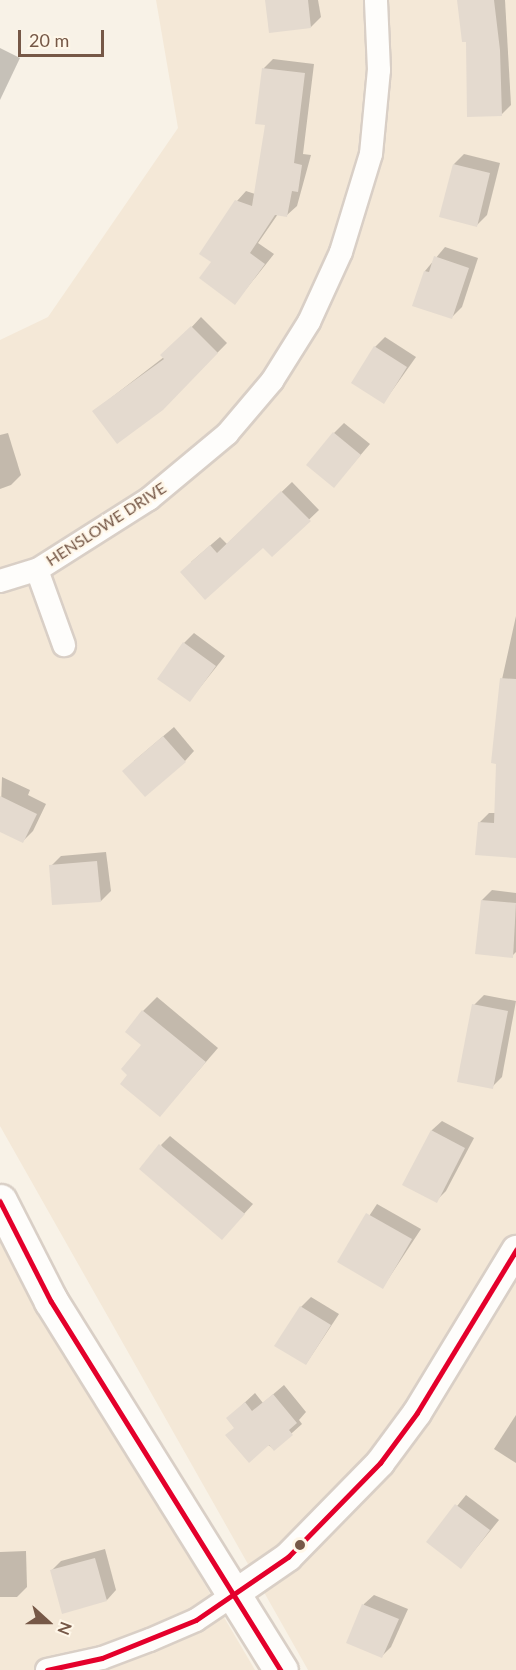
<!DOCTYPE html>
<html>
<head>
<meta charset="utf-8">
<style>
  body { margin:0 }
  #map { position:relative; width:516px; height:1670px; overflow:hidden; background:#f8f2e7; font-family:Lato,sans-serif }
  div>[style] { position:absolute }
  .residential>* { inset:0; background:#f4e8d7 }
  .shadow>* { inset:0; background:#0003 }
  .building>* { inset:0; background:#e4dacf }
  .roads { filter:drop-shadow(2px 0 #d9cfc6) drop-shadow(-2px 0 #d9cfc6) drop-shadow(0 2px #d9cfc6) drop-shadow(0 -2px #d9cfc6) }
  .minor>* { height:22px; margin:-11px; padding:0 11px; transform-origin:11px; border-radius:11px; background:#fefdfb }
  .tertiary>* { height:28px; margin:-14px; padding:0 14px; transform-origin:14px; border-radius:14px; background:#fefdfb }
  .secondary>* { height:33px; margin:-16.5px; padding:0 16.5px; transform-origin:16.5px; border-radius:16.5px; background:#fefdfb }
  .bus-1>* { height:4.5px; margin:-2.25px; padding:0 2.25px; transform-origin:2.25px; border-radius:2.25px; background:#e4002b }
  .dots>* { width:16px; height:16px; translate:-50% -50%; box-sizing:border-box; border:3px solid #fff7e9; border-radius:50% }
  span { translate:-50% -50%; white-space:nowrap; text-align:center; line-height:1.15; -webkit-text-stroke:4.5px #fff7e9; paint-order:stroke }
  .street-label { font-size:16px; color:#765847 }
  .north { position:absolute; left:18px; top:1592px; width:60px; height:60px; -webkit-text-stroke:4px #fff7e9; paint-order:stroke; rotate:111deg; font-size:16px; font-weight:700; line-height:24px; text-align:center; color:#765847 }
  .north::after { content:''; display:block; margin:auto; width:21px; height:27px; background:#765847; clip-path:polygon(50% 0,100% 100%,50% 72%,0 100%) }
  .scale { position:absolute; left:18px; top:30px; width:86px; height:27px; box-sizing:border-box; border:3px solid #765847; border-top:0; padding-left:8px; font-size:18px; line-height:21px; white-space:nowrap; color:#765847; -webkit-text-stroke:4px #fff7e9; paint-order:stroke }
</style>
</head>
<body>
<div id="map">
  <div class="residential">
    <div style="clip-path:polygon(156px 0,516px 0,516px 1670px,308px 1670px,0 1126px,0 340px,48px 317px,178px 128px)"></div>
    <div style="clip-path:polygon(0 1236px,255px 1670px,0 1670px)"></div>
  </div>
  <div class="shadow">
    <div style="clip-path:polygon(266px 0,318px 0,321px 17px,311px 27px)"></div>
    <div style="clip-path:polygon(458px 0,505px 0,511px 105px,501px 115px,468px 40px)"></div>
    <div style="clip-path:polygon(0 48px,20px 58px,0 100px)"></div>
    <div style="clip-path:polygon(273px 59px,314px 64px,303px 154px,311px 155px,297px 206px,287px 215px,278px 214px,258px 243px,274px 254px,235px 303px,213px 261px,237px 201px,246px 191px,255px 194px,267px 124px,264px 68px)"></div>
    <div style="clip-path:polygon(464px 154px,500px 163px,487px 215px,477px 225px,454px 164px)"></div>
    <div style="clip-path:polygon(445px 247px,478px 258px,462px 307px,452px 317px,425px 271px)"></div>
    <div style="clip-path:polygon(201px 317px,227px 343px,162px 409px,94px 411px,164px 357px)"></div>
    <div style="clip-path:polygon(385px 337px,416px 357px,384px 402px,375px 347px)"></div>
    <div style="clip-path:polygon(344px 423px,370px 444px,334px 486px,334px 433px)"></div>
    <div style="clip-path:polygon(8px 433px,21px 475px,11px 485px,0 489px,0 435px)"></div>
    <div style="clip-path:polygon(292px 482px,319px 510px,272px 555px,263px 546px,191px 562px,220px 537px,227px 544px)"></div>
    <div style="clip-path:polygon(516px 616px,516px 857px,479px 823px,489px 813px,496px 813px,501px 684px)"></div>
    <div style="clip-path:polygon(194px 633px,225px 656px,190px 700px,184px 643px)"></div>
    <div style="clip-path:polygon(174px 727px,194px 751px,185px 761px,134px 761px)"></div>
    <div style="clip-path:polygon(2px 777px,30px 790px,28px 795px,46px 804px,33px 831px,23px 841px,0 831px)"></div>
    <div style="clip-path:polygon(106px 852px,111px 891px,101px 901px,51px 866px,61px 856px)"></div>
    <div style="clip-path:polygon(492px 890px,516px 893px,516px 952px,512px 956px,482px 900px)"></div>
    <div style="clip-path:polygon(484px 995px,516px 1001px,502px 1077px,492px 1087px,474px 1005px)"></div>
    <div style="clip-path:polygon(157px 997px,218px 1048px,160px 1115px,143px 1044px,143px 1011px)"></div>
    <div style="clip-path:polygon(442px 1121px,474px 1138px,446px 1191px,436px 1201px,404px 1184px,432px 1130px)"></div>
    <div style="clip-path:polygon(170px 1136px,253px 1204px,222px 1238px,161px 1145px)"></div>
    <div style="clip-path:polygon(377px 1204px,421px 1229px,383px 1287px,339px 1262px)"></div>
    <div style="clip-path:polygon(311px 1297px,339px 1314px,306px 1364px,301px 1307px)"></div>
    <div style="clip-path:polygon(284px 1385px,306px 1412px,299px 1420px,302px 1424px,274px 1449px,228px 1418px,255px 1393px,263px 1403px)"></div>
    <div style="clip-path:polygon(516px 1415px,516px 1463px,494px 1449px)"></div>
    <div style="clip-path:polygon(466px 1495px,499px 1520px,461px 1567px,428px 1542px)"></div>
    <div style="clip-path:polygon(105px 1549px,116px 1590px,107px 1600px,51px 1571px,61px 1561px)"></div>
    <div style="clip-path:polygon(26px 1551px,27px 1587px,17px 1597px,0 1597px,0 1552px)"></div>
    <div style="clip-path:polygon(374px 1595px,408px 1609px,391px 1647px,382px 1656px,348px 1642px,364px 1604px)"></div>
  </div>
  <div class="building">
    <div style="clip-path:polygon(265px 0,308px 0,311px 28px,269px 33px)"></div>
    <div style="clip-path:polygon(457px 0,494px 0,500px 50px,502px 116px,467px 117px,466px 42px,462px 42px)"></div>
    <div style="clip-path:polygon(262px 68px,305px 73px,294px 163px,302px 165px,298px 192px,292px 191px,287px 217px,275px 215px,250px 253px,265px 264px,235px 305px,199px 278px,211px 262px,199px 254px,235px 200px,252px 206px,265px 125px,255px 124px)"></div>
    <div style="clip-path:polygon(453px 164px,490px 173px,477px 227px,439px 217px)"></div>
    <div style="clip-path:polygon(434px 256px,469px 268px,452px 319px,412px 306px,424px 271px,429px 272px)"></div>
    <div style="clip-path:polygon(191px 326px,218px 353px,163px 410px,117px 444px,92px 411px,164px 359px,160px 355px)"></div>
    <div style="clip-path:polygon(374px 346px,407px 367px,384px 404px,351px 383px)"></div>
    <div style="clip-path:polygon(333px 432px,361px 455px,334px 488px,306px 465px)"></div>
    <div style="clip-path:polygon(281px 491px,311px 521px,272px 557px,263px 548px,205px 600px,180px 572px,210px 545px,217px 553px)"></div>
    <div style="clip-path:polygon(183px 642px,216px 666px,190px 702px,157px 679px)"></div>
    <div style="clip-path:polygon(500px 678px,516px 679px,516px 858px,475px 855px,478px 822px,494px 823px,496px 764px,491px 763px)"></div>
    <div style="clip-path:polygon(163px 736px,186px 762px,145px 797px,122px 771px)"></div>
    <div style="clip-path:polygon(0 796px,37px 814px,23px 843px,0 832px)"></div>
    <div style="clip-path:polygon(97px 861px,101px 902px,52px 905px,49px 865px)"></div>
    <div style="clip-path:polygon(481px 900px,516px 903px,513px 958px,475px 954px)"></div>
    <div style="clip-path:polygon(472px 1004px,508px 1011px,493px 1089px,457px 1082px)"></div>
    <div style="clip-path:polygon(142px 1010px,206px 1062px,160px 1117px,120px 1084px,127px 1075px,121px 1069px,141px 1045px,125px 1032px)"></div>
    <div style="clip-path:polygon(431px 1130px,465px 1148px,437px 1203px,402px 1185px)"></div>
    <div style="clip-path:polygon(159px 1144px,245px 1214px,222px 1240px,139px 1169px)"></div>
    <div style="clip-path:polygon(366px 1213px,412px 1239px,383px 1289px,337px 1262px)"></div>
    <div style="clip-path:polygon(300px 1306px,331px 1325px,306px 1365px,274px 1346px)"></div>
    <div style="clip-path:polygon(273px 1394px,297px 1423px,289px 1430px,293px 1435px,274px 1451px,269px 1445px,249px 1463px,225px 1435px,234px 1428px,226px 1418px,245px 1402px,252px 1411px)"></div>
    <div style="clip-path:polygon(455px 1504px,490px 1530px,461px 1569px,426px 1542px)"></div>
    <div style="clip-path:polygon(95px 1558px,107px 1601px,62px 1614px,50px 1570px)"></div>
    <div style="clip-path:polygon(362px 1604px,399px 1619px,382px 1658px,346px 1643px)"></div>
  </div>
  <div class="roads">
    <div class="minor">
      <div style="left:37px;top:570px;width:80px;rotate:70.2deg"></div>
      <div style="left:0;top:581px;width:39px;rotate:-17deg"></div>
      <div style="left:37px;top:570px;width:133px;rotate:-32.4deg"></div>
      <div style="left:149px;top:499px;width:102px;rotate:-39.8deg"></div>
      <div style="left:227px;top:434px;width:70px;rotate:-49.7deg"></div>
      <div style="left:272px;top:381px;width:70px;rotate:-57.9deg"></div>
      <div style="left:309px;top:322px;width:77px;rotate:-65.4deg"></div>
      <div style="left:341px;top:252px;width:102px;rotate:-73deg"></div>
      <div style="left:371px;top:154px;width:84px;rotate:-84.6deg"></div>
      <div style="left:379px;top:70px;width:70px;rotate:-92.5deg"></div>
      <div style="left:47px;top:1670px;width:56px;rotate:-12.3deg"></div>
      <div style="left:102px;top:1658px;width:51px;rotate:-20.6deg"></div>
      <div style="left:150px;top:1640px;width:50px;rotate:-23.5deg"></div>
      <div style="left:196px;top:1620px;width:45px;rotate:-34deg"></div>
    </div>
    <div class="tertiary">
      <div style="left:233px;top:1595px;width:67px;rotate:-34.6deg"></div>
      <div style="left:288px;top:1557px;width:132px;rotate:-45.6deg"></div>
      <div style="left:380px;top:1463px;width:62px;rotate:-53.5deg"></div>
      <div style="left:417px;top:1413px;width:191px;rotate:-58.7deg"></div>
    </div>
    <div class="secondary">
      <div style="left:0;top:1201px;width:112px;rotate:63deg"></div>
      <div style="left:51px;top:1301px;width:435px;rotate:58.1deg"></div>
    </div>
  </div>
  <div class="bus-1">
    <div style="left:0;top:1201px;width:112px;rotate:63deg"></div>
    <div style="left:51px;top:1301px;width:435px;rotate:58.1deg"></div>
    <div style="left:47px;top:1670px;width:56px;rotate:-12.3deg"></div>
    <div style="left:102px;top:1658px;width:101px;rotate:-22deg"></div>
    <div style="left:196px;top:1620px;width:112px;rotate:-34.4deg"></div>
    <div style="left:288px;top:1557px;width:132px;rotate:-45.6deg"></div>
    <div style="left:380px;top:1463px;width:62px;rotate:-53.5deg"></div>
    <div style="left:417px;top:1413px;width:191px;rotate:-58.7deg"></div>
  </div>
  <div class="dots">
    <div style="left:300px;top:1545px;background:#765847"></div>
  </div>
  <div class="street-label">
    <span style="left:106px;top:524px;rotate:-33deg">HENSLOWE DRIVE</span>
  </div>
  <div class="north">N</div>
  <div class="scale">20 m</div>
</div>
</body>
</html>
